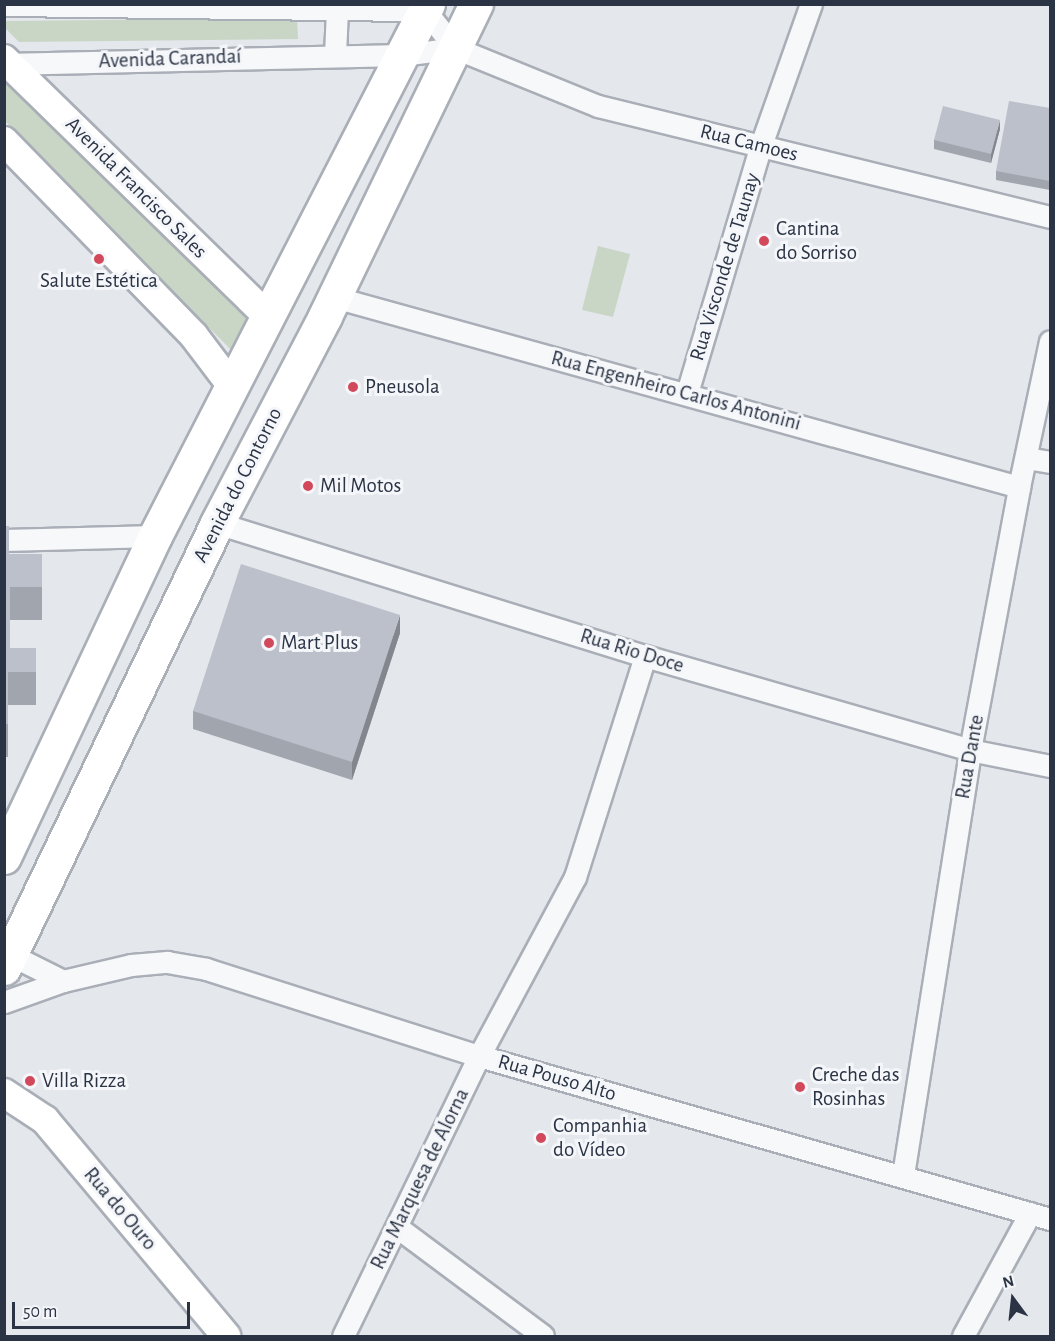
<!DOCTYPE html>
<html>
<head>
<meta charset="utf-8">
<style>
  body { margin:0 }
  #map { position:relative; width:1055px; height:1341px; overflow:hidden; background:#e4e7ec; font-family:"Alegreya Sans",sans-serif }
  div>[style] { position:absolute }
  .green>* { inset:0; background:#c9d6c5 }
  .roads { filter:drop-shadow(2px 0 #a9aeb7) drop-shadow(-2px 0 #a9aeb7) drop-shadow(0 2px #a9aeb7) drop-shadow(0 -2px #a9aeb7) }
  .street>* { height:21px; margin:-10.5px; padding:0 10.5px; transform-origin:10.5px; border-radius:10.5px; background:#f7f8fa }
  .secondary>* { height:28px; margin:-14px; padding:0 14px; transform-origin:14px; border-radius:14px; background:#fff }
  .primary>* { height:33px; margin:-16.5px; padding:0 16.5px; transform-origin:16.5px; border-radius:16.5px; background:#fff }
  .wall>* { inset:0; background:#a1a5ae }
  .shaded-wall>* { inset:0; background:#83868d }
  .building>* { inset:0; background:#bbc0ca }
  .dots>* { width:16px; height:16px; translate:-50% -50%; box-sizing:border-box; border:3px solid #f4f6f9; border-radius:50% }
  span { translate:-50% -50%; white-space:nowrap; text-align:center; line-height:1.15; -webkit-text-stroke:6px #f4f6f9; paint-order:stroke }
  .street-label { font-size:21px; color:#2b3445 }
  .poi-label { font-size:21px; color:#2b3445 }
  .left { translate:0 -50%; text-align:left }
  .frame { position:absolute; inset:0; border:6px solid #2b3445; pointer-events:none }
  .north { position:absolute; left:983px; top:1269px; width:60px; height:60px; -webkit-text-stroke:4px #f4f6f9; paint-order:stroke; rotate:345deg; font-size:16px; font-weight:700; line-height:24px; text-align:center; color:#2b3445 }
  .north::after { content:''; display:block; margin:auto; width:21px; height:27px; background:#2b3445; clip-path:polygon(50% 0,100% 100%,50% 72%,0 100%) }
  .scale { position:absolute; left:12px; top:1302px; width:178px; height:27px; box-sizing:border-box; border:3px solid #2b3445; border-top:0; padding-left:8px; font-size:18px; line-height:21px; white-space:nowrap; color:#2b3445; -webkit-text-stroke:4px #f4f6f9; paint-order:stroke }
</style>
</head>
<body>
<div id="map">
  <div class="green">
    <div style="clip-path:polygon(297px 18px,298px 39px,19px 42px,5px 28px,4px 21px)"></div>
    <div style="clip-path:polygon(4px 80px,10px 80px,252px 321px,238px 357px,5px 121px)"></div>
    <div style="clip-path:polygon(598px 246px,630px 254px,613px 317px,582px 310px)"></div>
  </div>
  <div class="roads">
    <div class="street">
      <div style="left:4px;top:5px;width:421px;rotate:0.7deg"></div>
      <div style="left:425px;top:10px;width:48px;rotate:51.7deg"></div>
      <div style="left:335px;top:55px;width:45px;rotate:-87.5deg"></div>
      <div style="left:4px;top:64px;width:398px;rotate:-1.3deg"></div>
      <div style="left:402px;top:55px;width:53px;rotate:-7.5deg"></div>
      <div style="left:455px;top:48px;width:154px;rotate:22.1deg"></div>
      <div style="left:598px;top:106px;width:465px;rotate:13.8deg"></div>
      <div style="left:334px;top:297px;width:711px;rotate:15.5deg"></div>
      <div style="left:687px;top:393px;width:259px;rotate:-73.4deg"></div>
      <div style="left:761px;top:145px;width:150px;rotate:-70.5deg"></div>
      <div style="left:1026px;top:458px;width:24px;rotate:9deg"></div>
      <div style="left:217px;top:523px;width:448px;rotate:17.3deg"></div>
      <div style="left:645px;top:656px;width:338px;rotate:16.1deg"></div>
      <div style="left:970px;top:750px;width:82px;rotate:11.3deg"></div>
      <div style="left:4px;top:540px;width:151px;rotate:-1.5deg"></div>
      <div style="left:11px;top:955px;width:58px;rotate:26.6deg"></div>
      <div style="left:4px;top:1002px;width:63px;rotate:-19.6deg"></div>
      <div style="left:63px;top:981px;width:70px;rotate:-13.2deg"></div>
      <div style="left:131px;top:965px;width:36px;rotate:-5deg"></div>
      <div style="left:167px;top:962px;width:40px;rotate:10deg"></div>
      <div style="left:206px;top:969px;width:287px;rotate:17.7deg"></div>
      <div style="left:479px;top:1056px;width:594px;rotate:15.93deg"></div>
      <div style="left:903px;top:1175px;width:430px;rotate:-81deg"></div>
      <div style="left:970px;top:750px;width:268px;rotate:-79.4deg"></div>
      <div style="left:1019px;top:487px;width:149px;rotate:-78deg"></div>
      <div style="left:397px;top:1227px;width:182px;rotate:36.7deg"></div>
      <div style="left:343px;top:1336px;width:311px;rotate:-64.1deg"></div>
      <div style="left:479px;top:1056px;width:203px;rotate:-61.8deg"></div>
      <div style="left:575px;top:877px;width:232px;rotate:-72.4deg"></div>
      <div style="left:963px;top:1336px;width:140px;rotate:-61.4deg"></div>
    </div>
    <div class="secondary">
      <div style="left:4px;top:59px;width:369px;rotate:44.3deg"></div>
      <div style="left:4px;top:141px;width:272px;rotate:45.7deg"></div>
      <div style="left:194px;top:336px;width:63px;rotate:52.8deg"></div>
      <div style="left:4px;top:1093px;width:49px;rotate:33.4deg"></div>
      <div style="left:45px;top:1120px;width:282px;rotate:50deg"></div>
    </div>
    <div class="primary">
      <div style="left:4px;top:857px;width:355px;rotate:-64.8deg"></div>
      <div style="left:155px;top:536px;width:598px;rotate:-62.84deg"></div>
      <div style="left:4px;top:968px;width:493px;rotate:-64.4deg"></div>
      <div style="left:217px;top:523px;width:233px;rotate:-62.4deg"></div>
      <div style="left:325px;top:316px;width:347px;rotate:-64.2deg"></div>
    </div>
  </div>
  <div class="wall">
    <div style="clip-path:polygon(1050px 108px,1050px 190px,996px 180px,996px 171px)"></div>
    <div style="clip-path:polygon(1000px 129px,991px 163px,934px 149px,934px 140px)"></div>
    <div style="clip-path:polygon(4px 526px,9px 554px,42px 554px,42px 620px,10px 620px,10px 648px,36px 648px,36px 705px,8px 705px,8px 757px,4px 757px)"></div>
    <div style="clip-path:polygon(400px 633px,352px 780px,193px 729px,193px 711px)"></div>
  </div>
  <div class="shaded-wall">
    <div style="clip-path:polygon(1000px 120px,1000px 129px,991px 163px,991px 154px)"></div>
    <div style="clip-path:polygon(400px 615px,400px 633px,352px 780px,352px 762px)"></div>
  </div>
  <div class="building">
    <div style="clip-path:polygon(1009px 101px,1050px 108px,1050px 181px,996px 171px)"></div>
    <div style="clip-path:polygon(943px 106px,1000px 120px,991px 154px,934px 140px)"></div>
    <div style="clip-path:polygon(4px 526px,9px 526px,9px 554px,42px 554px,42px 587px,10px 587px,10px 648px,36px 648px,36px 672px,8px 672px,8px 724px,4px 724px)"></div>
    <div style="clip-path:polygon(241px 564px,400px 615px,352px 762px,193px 711px)"></div>
  </div>
  <div class="dots">
    <div style="left:764px;top:241px;background:#d1495b"></div>
    <div style="left:99px;top:259px;background:#d1495b"></div>
    <div style="left:353px;top:387px;background:#d1495b"></div>
    <div style="left:308px;top:486px;background:#d1495b"></div>
    <div style="left:269px;top:643px;background:#d1495b"></div>
    <div style="left:30px;top:1081px;background:#d1495b"></div>
    <div style="left:800px;top:1087px;background:#d1495b"></div>
    <div style="left:541px;top:1138px;background:#d1495b"></div>
  </div>
  <div class="street-label">
    <span style="left:170px;top:59px;rotate:-2deg">Avenida Carandaí</span>
    <span style="left:749px;top:143px;rotate:14deg">Rua Camoes</span>
    <span style="left:136px;top:188px;rotate:45deg">Avenida Francisco Sales</span>
    <span style="left:725px;top:267px;rotate:-73deg">Rua Visconde de Taunay</span>
    <span style="left:676px;top:391px;rotate:15deg">Rua Engenheiro Carlos Antonini</span>
    <span style="left:238px;top:485px;rotate:-63deg">Avenida do Contorno</span>
    <span style="left:632px;top:651px;rotate:17deg">Rua Rio Doce</span>
    <span style="left:970px;top:757px;rotate:-80deg">Rua Dante</span>
    <span style="left:557px;top:1078px;rotate:16deg">Rua Pouso Alto</span>
    <span style="left:420px;top:1179px;rotate:-64deg">Rua Marquesa de Alorna</span>
    <span style="left:120px;top:1209px;rotate:50deg">Rua do Ouro</span>
  </div>
  <div class="poi-label">
    <span class="left" style="left:776px;top:241px">Cantina<br>do Sorriso</span>
    <span style="left:99px;top:281px">Salute Estética</span>
    <span class="left" style="left:365px;top:387px">Pneusola</span>
    <span class="left" style="left:320px;top:486px">Mil Motos</span>
    <span class="left" style="left:281px;top:643px">Mart Plus</span>
    <span class="left" style="left:812px;top:1087px">Creche das<br>Rosinhas</span>
    <span class="left" style="left:42px;top:1081px">Villa Rizza</span>
    <span class="left" style="left:553px;top:1138px">Companhia<br>do Vídeo</span>
  </div>
  <div class="frame"></div>
  <div class="north">N</div>
  <div class="scale">50 m</div>
</div>
</body>
</html>
